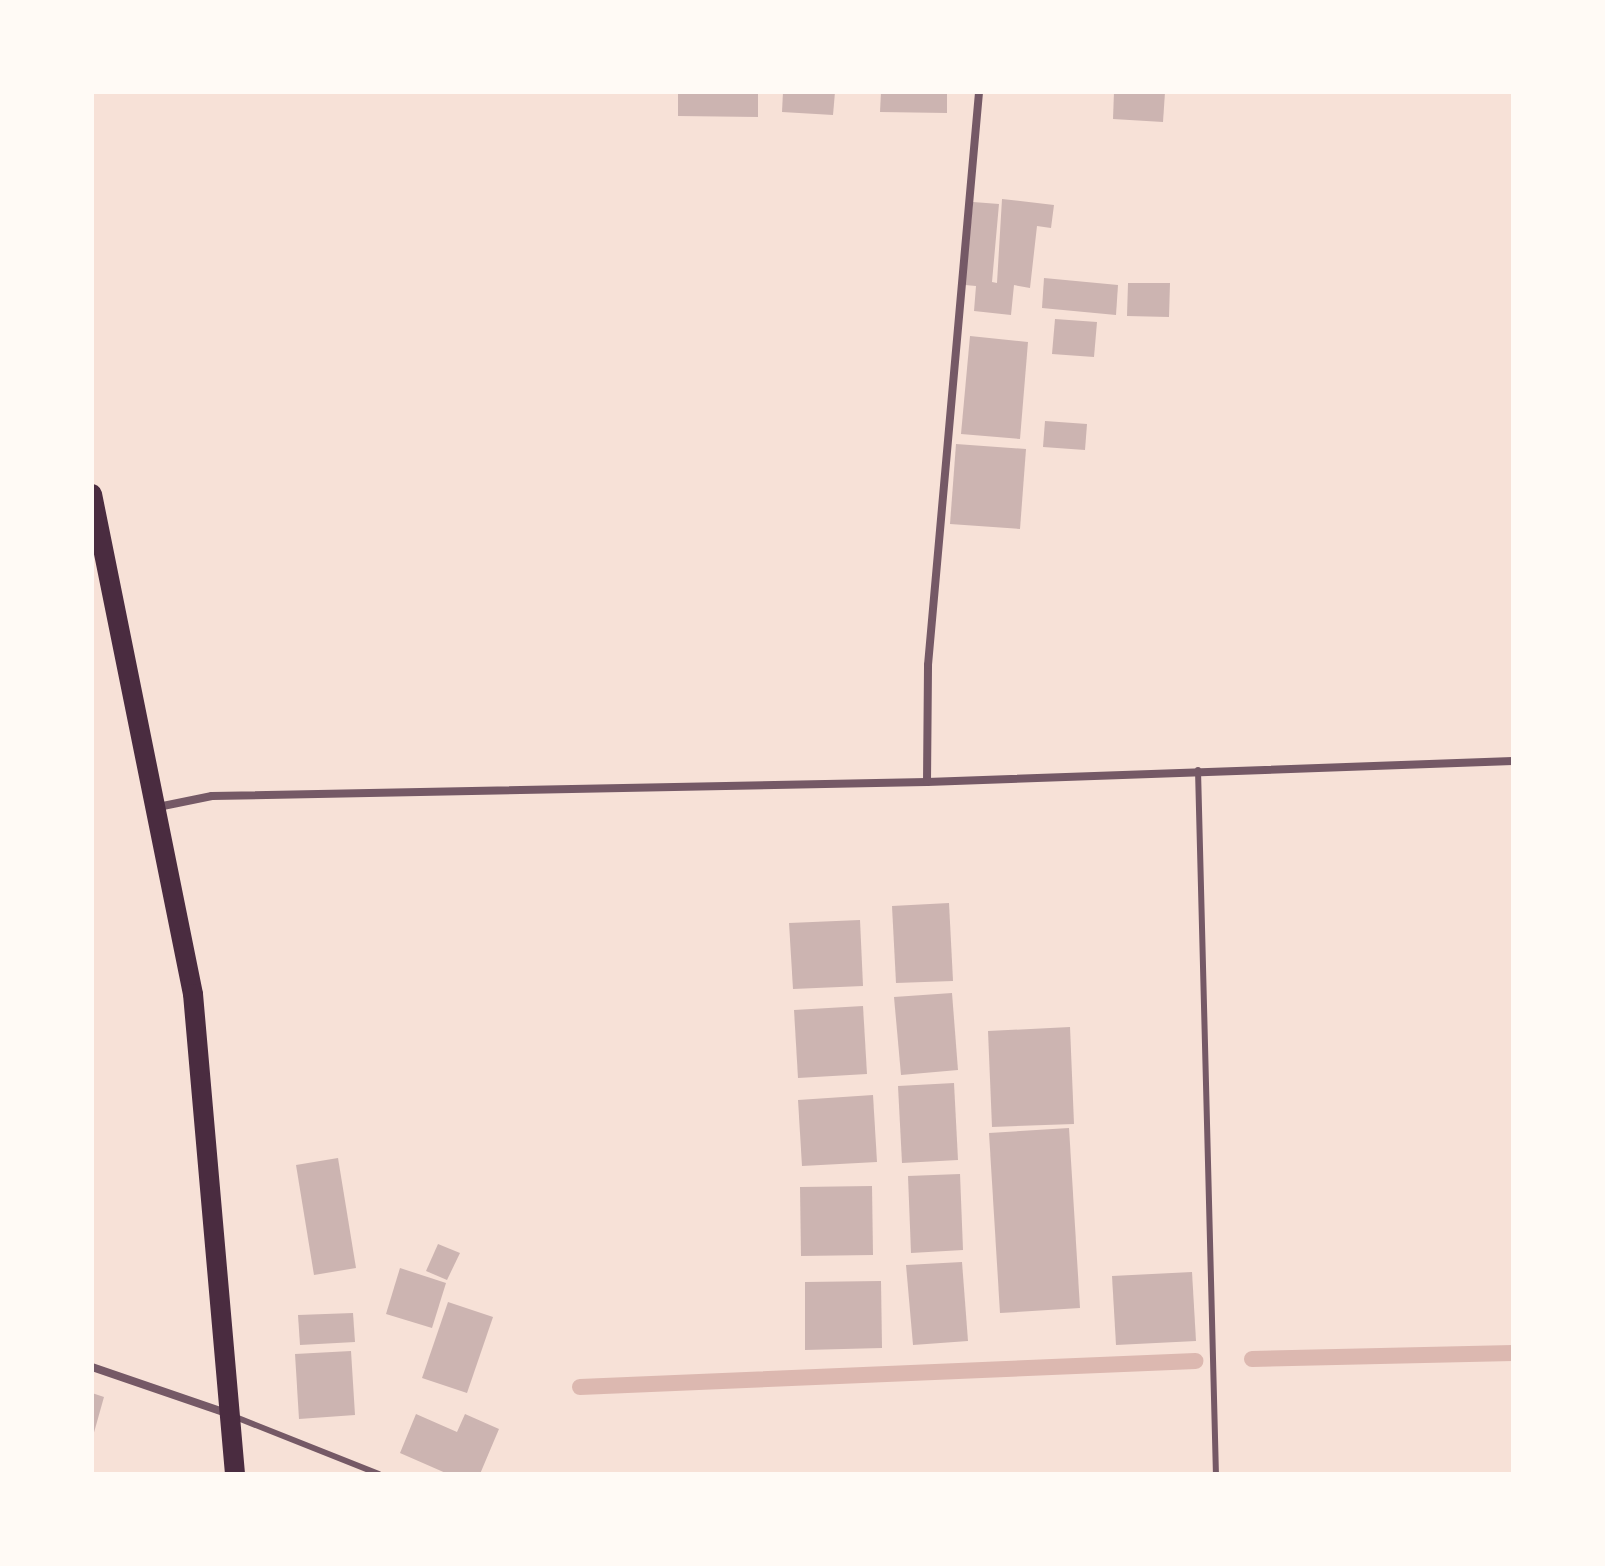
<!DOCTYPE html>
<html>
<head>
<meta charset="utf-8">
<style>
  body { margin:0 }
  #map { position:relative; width:1605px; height:1566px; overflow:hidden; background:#f7e1d7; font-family:Poppins,sans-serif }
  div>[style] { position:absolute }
  .stream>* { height:16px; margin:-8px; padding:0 8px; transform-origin:8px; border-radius:8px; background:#dcb8b0 }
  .building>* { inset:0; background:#ccb4b1 }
  .service>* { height:6px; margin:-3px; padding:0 3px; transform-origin:3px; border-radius:3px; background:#755966 }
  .minor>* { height:8px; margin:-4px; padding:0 4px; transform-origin:4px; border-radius:4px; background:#755966 }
  .primary>* { height:20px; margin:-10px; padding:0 10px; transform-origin:10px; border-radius:10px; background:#4a2c40 }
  span { translate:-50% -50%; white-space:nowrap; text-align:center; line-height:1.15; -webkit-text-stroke:6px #fffaf5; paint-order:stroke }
  .frame { position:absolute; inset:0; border:94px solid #fffaf5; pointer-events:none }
</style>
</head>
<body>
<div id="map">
  <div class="stream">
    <div style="left:1252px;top:1359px;width:261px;rotate:-1.3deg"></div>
    <div style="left:580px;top:1387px;width:616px;rotate:-2.42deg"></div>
  </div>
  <div class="building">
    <div style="clip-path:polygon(678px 92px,758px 92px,758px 117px,678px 116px)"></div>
    <div style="clip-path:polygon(783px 92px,835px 92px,833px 115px,782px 112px)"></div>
    <div style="clip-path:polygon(881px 92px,947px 92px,947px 113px,880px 112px)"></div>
    <div style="clip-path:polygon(1114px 92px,1165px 92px,1163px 122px,1113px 119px)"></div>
    <div style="clip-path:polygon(1002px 199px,1054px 205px,1051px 228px,1037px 226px,1030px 288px,1014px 285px,1011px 315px,974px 311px,976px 286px,965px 285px,973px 202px,999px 204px,992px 282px,997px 283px)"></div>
    <div style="clip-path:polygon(1044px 278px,1118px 285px,1116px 315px,1042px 308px)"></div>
    <div style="clip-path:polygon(1128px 283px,1170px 283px,1169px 317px,1127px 316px)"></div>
    <div style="clip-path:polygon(1055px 319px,1097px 322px,1094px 357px,1052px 354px)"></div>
    <div style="clip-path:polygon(970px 336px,1028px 342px,1020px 439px,961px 434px)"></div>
    <div style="clip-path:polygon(1045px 421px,1087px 424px,1085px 450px,1043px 447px)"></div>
    <div style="clip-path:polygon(956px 444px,1026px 449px,1020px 529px,950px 524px)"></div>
    <div style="clip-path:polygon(949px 903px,953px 981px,896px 983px,892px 906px)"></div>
    <div style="clip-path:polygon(860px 920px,863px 986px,793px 989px,789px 923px)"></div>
    <div style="clip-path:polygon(952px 993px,958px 1070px,901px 1075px,894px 997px)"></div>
    <div style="clip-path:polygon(863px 1006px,867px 1074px,798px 1078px,794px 1010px)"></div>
    <div style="clip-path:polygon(1070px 1027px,1074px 1124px,992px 1127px,988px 1031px)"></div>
    <div style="clip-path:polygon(954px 1083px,958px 1160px,902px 1163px,898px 1086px)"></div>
    <div style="clip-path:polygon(873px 1095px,877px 1162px,802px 1166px,798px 1100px)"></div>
    <div style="clip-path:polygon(1069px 1128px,1080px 1308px,1000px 1313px,989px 1133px)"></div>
    <div style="clip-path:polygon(338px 1158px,356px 1268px,314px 1275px,296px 1165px)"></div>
    <div style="clip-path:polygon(960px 1174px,963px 1250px,911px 1253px,908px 1176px)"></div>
    <div style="clip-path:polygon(872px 1186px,873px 1255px,801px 1256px,800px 1187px)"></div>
    <div style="clip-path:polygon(438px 1244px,460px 1253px,447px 1280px,426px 1271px)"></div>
    <div style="clip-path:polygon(962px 1262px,968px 1341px,913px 1345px,906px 1265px)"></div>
    <div style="clip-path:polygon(400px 1268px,446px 1283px,432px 1328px,386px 1314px)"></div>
    <div style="clip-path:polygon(1192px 1272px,1196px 1341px,1116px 1345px,1112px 1276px)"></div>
    <div style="clip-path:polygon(881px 1281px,882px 1348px,805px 1350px,805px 1282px)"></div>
    <div style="clip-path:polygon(448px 1302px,493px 1317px,467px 1393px,422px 1378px)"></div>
    <div style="clip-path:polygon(353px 1313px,355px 1342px,300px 1345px,298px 1315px)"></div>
    <div style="clip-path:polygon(351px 1351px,355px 1415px,299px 1419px,295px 1354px)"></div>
    <div style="clip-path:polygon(92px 1393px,104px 1397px,93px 1436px,92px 1436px)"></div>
    <div style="clip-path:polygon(416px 1414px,457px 1432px,465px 1414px,499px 1429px,480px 1474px,448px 1474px,400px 1453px)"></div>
  </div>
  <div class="service">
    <div style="left:1198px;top:770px;width:704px;rotate:88.54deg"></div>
    <div style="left:233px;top:1416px;width:157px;rotate:21.7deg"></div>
  </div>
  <div class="minor">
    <div style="left:927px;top:782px;width:117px;rotate:-89.5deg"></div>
    <div style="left:928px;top:665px;width:575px;rotate:-84.91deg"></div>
    <div style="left:158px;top:807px;width:55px;rotate:-11.5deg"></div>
    <div style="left:212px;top:796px;width:715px;rotate:-1.12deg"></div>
    <div style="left:927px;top:782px;width:586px;rotate:-2.05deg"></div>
    <div style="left:92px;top:1367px;width:145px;rotate:18.9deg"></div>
  </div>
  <div class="primary">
    <div style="left:92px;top:494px;width:510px;rotate:78.58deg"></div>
    <div style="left:193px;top:994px;width:482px;rotate:85deg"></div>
  </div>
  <div class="frame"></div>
</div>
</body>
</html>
